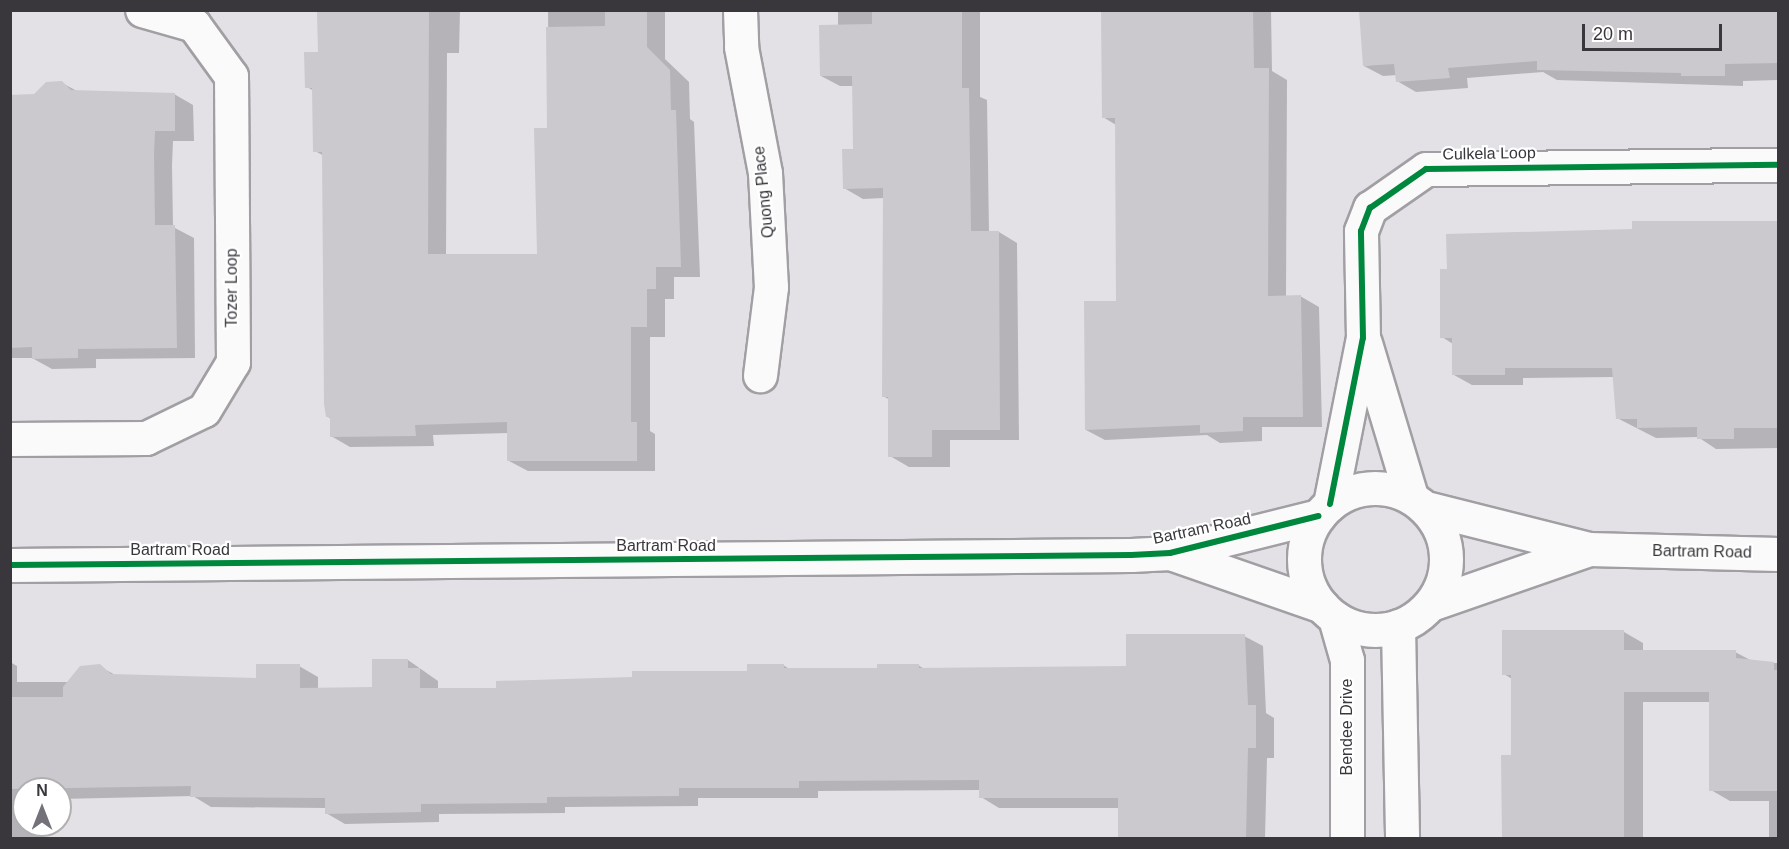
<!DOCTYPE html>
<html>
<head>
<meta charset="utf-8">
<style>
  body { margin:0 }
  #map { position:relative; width:1789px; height:849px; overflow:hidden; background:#e3e0e6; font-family:Arial,sans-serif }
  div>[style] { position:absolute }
  .shadow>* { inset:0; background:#0003 }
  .building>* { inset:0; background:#cbc9ce }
  .roads { filter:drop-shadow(2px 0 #a19fa3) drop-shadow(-2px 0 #a19fa3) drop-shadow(0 2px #a19fa3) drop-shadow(0 -2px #a19fa3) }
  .minor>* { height:33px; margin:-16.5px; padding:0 16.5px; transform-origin:16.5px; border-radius:16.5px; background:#fbfafb }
  .minor>.ring { margin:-16.5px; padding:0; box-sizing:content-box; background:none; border:33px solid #fbfafb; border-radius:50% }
  .cycleway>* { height:6px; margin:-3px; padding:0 3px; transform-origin:3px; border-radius:3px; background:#00873e }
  span { translate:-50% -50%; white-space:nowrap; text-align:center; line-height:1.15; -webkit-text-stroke:4.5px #fff; paint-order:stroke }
  .street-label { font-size:16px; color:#39363c }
  .frame { position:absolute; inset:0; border:12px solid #39363c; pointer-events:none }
  .north { position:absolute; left:12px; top:777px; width:60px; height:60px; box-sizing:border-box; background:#fff; border:2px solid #b0afb1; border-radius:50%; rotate:0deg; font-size:16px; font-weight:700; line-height:24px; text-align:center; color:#39363c }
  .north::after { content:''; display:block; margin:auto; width:21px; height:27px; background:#747278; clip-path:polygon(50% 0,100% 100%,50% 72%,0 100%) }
  .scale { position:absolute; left:1582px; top:24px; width:140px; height:27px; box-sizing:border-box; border:3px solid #39363c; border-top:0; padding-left:8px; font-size:18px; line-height:21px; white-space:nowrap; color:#39363c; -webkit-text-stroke:4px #fff; paint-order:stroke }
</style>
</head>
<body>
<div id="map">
  <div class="shadow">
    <div style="clip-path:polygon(324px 10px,460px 10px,459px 53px,447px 53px,446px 256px,539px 255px,549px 130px,548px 10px,665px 10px,665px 59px,689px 82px,690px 119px,694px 122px,700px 277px,674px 277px,674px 299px,665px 299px,665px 337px,650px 337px,650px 431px,655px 434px,655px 471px,528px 471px,509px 461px,509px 433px,433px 435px,434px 446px,350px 447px,331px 436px,331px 419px,327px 416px,324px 156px,315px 151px,314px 91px,307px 87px,319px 53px)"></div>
    <div style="clip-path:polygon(838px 10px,980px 10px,980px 97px,987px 100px,989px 232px,999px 232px,1017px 243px,1019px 440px,950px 440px,950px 467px,909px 467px,890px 456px,890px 400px,883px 396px,884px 198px,863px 199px,844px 188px,855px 150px,854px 86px,840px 86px,821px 76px,838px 26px)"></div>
    <div style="clip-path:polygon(1103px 10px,1271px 10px,1272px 71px,1287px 80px,1286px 297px,1300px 296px,1319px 307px,1322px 427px,1262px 427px,1262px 441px,1220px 443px,1207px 435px,1105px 440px,1086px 430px,1117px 302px,1116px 125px,1103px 117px)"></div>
    <div style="clip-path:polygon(1778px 10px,1778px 80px,1743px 81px,1743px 86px,1557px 80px,1543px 72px,1467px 78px,1468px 88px,1416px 92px,1397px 81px,1397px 75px,1383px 76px,1364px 66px)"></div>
    <div style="clip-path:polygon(62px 83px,77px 91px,174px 94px,193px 105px,194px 141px,173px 141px,172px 165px,173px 227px,194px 238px,195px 358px,96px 359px,96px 368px,52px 369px,32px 358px,10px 358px,10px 96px,35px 96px)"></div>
    <div style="clip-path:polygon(1778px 221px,1778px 448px,1716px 449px,1698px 437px,1656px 438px,1617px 418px,1614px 377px,1523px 378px,1523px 385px,1472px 385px,1454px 375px,1453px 344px,1442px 337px,1634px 231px,1634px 222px)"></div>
    <div style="clip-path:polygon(1624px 632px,1643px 643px,1643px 652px,1735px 652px,1756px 663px,1778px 663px,1778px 838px,1769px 838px,1769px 801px,1730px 801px,1711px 790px,1711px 702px,1643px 702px,1643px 838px,1503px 838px,1503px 756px,1512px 756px,1512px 679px,1504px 674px)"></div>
    <div style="clip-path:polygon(1244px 636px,1263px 646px,1266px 713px,1274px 718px,1274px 758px,1267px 758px,1265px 838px,1119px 838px,1119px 808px,999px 808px,981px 797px,980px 790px,818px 791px,818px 798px,698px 798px,698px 806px,565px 807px,565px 813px,439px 814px,439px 822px,345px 824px,326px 813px,326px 808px,211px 807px,193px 796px,60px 799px,60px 789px,24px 789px,24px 825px,44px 825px,44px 838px,10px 838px,10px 662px,17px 666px,17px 682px,69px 682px,99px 666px,117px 676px,257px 680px,299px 666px,318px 677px,318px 689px,374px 688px,408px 660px,438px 681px,438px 689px,497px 689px,749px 672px,783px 665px,791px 670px,879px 670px,918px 665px,926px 670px,1128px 668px)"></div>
  </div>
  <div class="building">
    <div style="clip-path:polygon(323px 10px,429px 10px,428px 254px,537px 254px,534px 128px,547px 128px,546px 27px,605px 26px,605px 10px,647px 10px,647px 47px,670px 70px,671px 110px,676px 110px,681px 267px,656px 267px,656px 289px,647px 289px,647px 327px,631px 327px,631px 422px,637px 422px,637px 461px,507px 461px,507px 422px,415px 425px,416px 436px,330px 437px,330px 417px,326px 417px,324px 404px,322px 152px,313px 152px,312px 88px,305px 88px,304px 52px,318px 52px,317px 12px)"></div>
    <div style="clip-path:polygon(872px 10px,962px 10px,962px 88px,969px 88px,971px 231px,999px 231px,1000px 430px,932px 430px,932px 457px,888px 457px,888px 397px,882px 397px,883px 188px,843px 189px,842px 149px,853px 149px,852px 76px,820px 76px,819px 25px,872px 24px)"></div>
    <div style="clip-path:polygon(1253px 10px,1254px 68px,1269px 68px,1268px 296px,1301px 295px,1303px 417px,1243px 417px,1243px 431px,1200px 433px,1200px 425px,1085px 430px,1084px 301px,1116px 301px,1115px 118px,1102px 118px,1101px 12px)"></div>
    <div style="clip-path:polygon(1359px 10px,1779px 10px,1779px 63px,1725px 64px,1725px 76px,1681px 76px,1681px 73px,1537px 70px,1537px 61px,1448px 68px,1450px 78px,1396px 82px,1394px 64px,1363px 66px)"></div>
    <div style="clip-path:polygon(62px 81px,71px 90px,175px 93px,175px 131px,155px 131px,154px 154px,155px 225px,175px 225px,177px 348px,78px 349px,78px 358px,32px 359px,32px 347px,10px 348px,10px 95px,34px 94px,46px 82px)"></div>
    <div style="clip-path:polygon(1632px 221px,1779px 221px,1779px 428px,1734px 428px,1734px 439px,1697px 439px,1697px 427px,1637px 428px,1637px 419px,1616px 419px,1612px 368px,1505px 368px,1505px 375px,1452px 375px,1452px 338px,1440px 338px,1440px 269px,1447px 269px,1446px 234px,1632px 229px)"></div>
    <div style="clip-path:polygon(1502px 630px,1624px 630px,1624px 650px,1736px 650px,1736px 658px,1774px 662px,1774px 670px,1779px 670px,1779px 791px,1709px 791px,1709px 692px,1624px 692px,1624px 838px,1502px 838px,1501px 755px,1511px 755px,1511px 675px,1502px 675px)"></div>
    <div style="clip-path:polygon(1126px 634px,1245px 634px,1248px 705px,1256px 705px,1256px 748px,1248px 748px,1246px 838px,1118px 838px,1118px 798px,979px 798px,979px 780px,799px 781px,799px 788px,679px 788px,679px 796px,547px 797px,547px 803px,421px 804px,421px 812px,325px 814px,325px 798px,190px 797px,191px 786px,10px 789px,10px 697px,63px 697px,63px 687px,80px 666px,100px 664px,111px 674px,256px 678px,256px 664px,300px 664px,300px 688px,372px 687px,372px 659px,408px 659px,408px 668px,420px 668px,420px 688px,496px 688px,496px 681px,632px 677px,632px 671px,747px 671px,747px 664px,784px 664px,784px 668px,877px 668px,877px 664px,919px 664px,919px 668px,1126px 666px)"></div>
  </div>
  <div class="roads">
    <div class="minor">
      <div style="left:740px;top:10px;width:37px;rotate:88deg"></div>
      <div style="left:741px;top:47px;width:128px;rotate:79.2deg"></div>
      <div style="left:765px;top:173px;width:114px;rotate:87deg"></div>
      <div style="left:771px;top:287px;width:89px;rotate:97.1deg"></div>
      <div style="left:1365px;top:343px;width:160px;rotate:73.3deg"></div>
      <div style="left:10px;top:439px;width:136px;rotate:-0.4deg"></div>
      <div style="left:146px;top:438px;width:64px;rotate:-25.8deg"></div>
      <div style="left:204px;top:410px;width:56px;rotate:-58.9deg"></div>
      <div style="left:233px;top:362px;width:286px;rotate:-90.4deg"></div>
      <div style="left:231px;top:76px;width:63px;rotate:-126deg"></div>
      <div style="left:194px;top:25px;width:54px;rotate:-163.9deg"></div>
      <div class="ring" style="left:1304px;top:488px;width:109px;height:109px"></div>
      <div style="left:1330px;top:504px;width:169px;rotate:-78.8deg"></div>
      <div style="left:1363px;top:338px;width:107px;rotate:-91.1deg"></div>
      <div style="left:1361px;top:231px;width:25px;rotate:-69deg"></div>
      <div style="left:1370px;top:208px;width:68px;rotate:-34.9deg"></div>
      <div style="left:1426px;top:169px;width:352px;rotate:-0.7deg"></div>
      <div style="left:1426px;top:508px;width:168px;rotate:14.1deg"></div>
      <div style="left:1589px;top:549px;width:189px;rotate:1.5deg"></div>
      <div style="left:1170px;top:553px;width:161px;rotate:19.2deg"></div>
      <div style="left:10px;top:565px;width:1121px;rotate:-0.51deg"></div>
      <div style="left:1131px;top:555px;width:39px;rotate:-3deg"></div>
      <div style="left:1170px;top:553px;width:153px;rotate:-14deg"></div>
      <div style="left:1431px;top:604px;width:167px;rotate:-19.2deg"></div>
      <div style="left:1335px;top:618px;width:44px;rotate:74.1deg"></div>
      <div style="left:1347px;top:660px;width:178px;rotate:90deg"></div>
      <div style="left:1398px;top:626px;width:212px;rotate:88.9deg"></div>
    </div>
  </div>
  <div class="cycleway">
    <div style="left:1330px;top:504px;width:169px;rotate:-78.8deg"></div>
    <div style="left:1363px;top:338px;width:107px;rotate:-91.1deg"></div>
    <div style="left:1361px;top:231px;width:25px;rotate:-69deg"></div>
    <div style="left:1370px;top:208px;width:68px;rotate:-34.9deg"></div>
    <div style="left:1426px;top:169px;width:352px;rotate:-0.7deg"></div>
    <div style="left:10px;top:565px;width:1121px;rotate:-0.51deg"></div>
    <div style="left:1131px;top:555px;width:39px;rotate:-3deg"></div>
    <div style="left:1170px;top:553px;width:153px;rotate:-14deg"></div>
  </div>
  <div class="street-label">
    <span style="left:1489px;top:154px;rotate:-1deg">Culkela Loop</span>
    <span style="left:764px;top:192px;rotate:-96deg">Quong Place</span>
    <span style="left:232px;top:288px;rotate:-90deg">Tozer Loop</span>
    <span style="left:1202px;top:529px;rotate:-12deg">Bartram Road</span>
    <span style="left:666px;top:546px">Bartram Road</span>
    <span style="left:180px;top:550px">Bartram Road</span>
    <span style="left:1702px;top:552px;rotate:1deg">Bartram Road</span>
    <span style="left:1347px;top:727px;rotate:-90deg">Bendee Drive</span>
  </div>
  <div class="frame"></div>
  <div class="north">N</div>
  <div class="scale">20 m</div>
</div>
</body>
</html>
